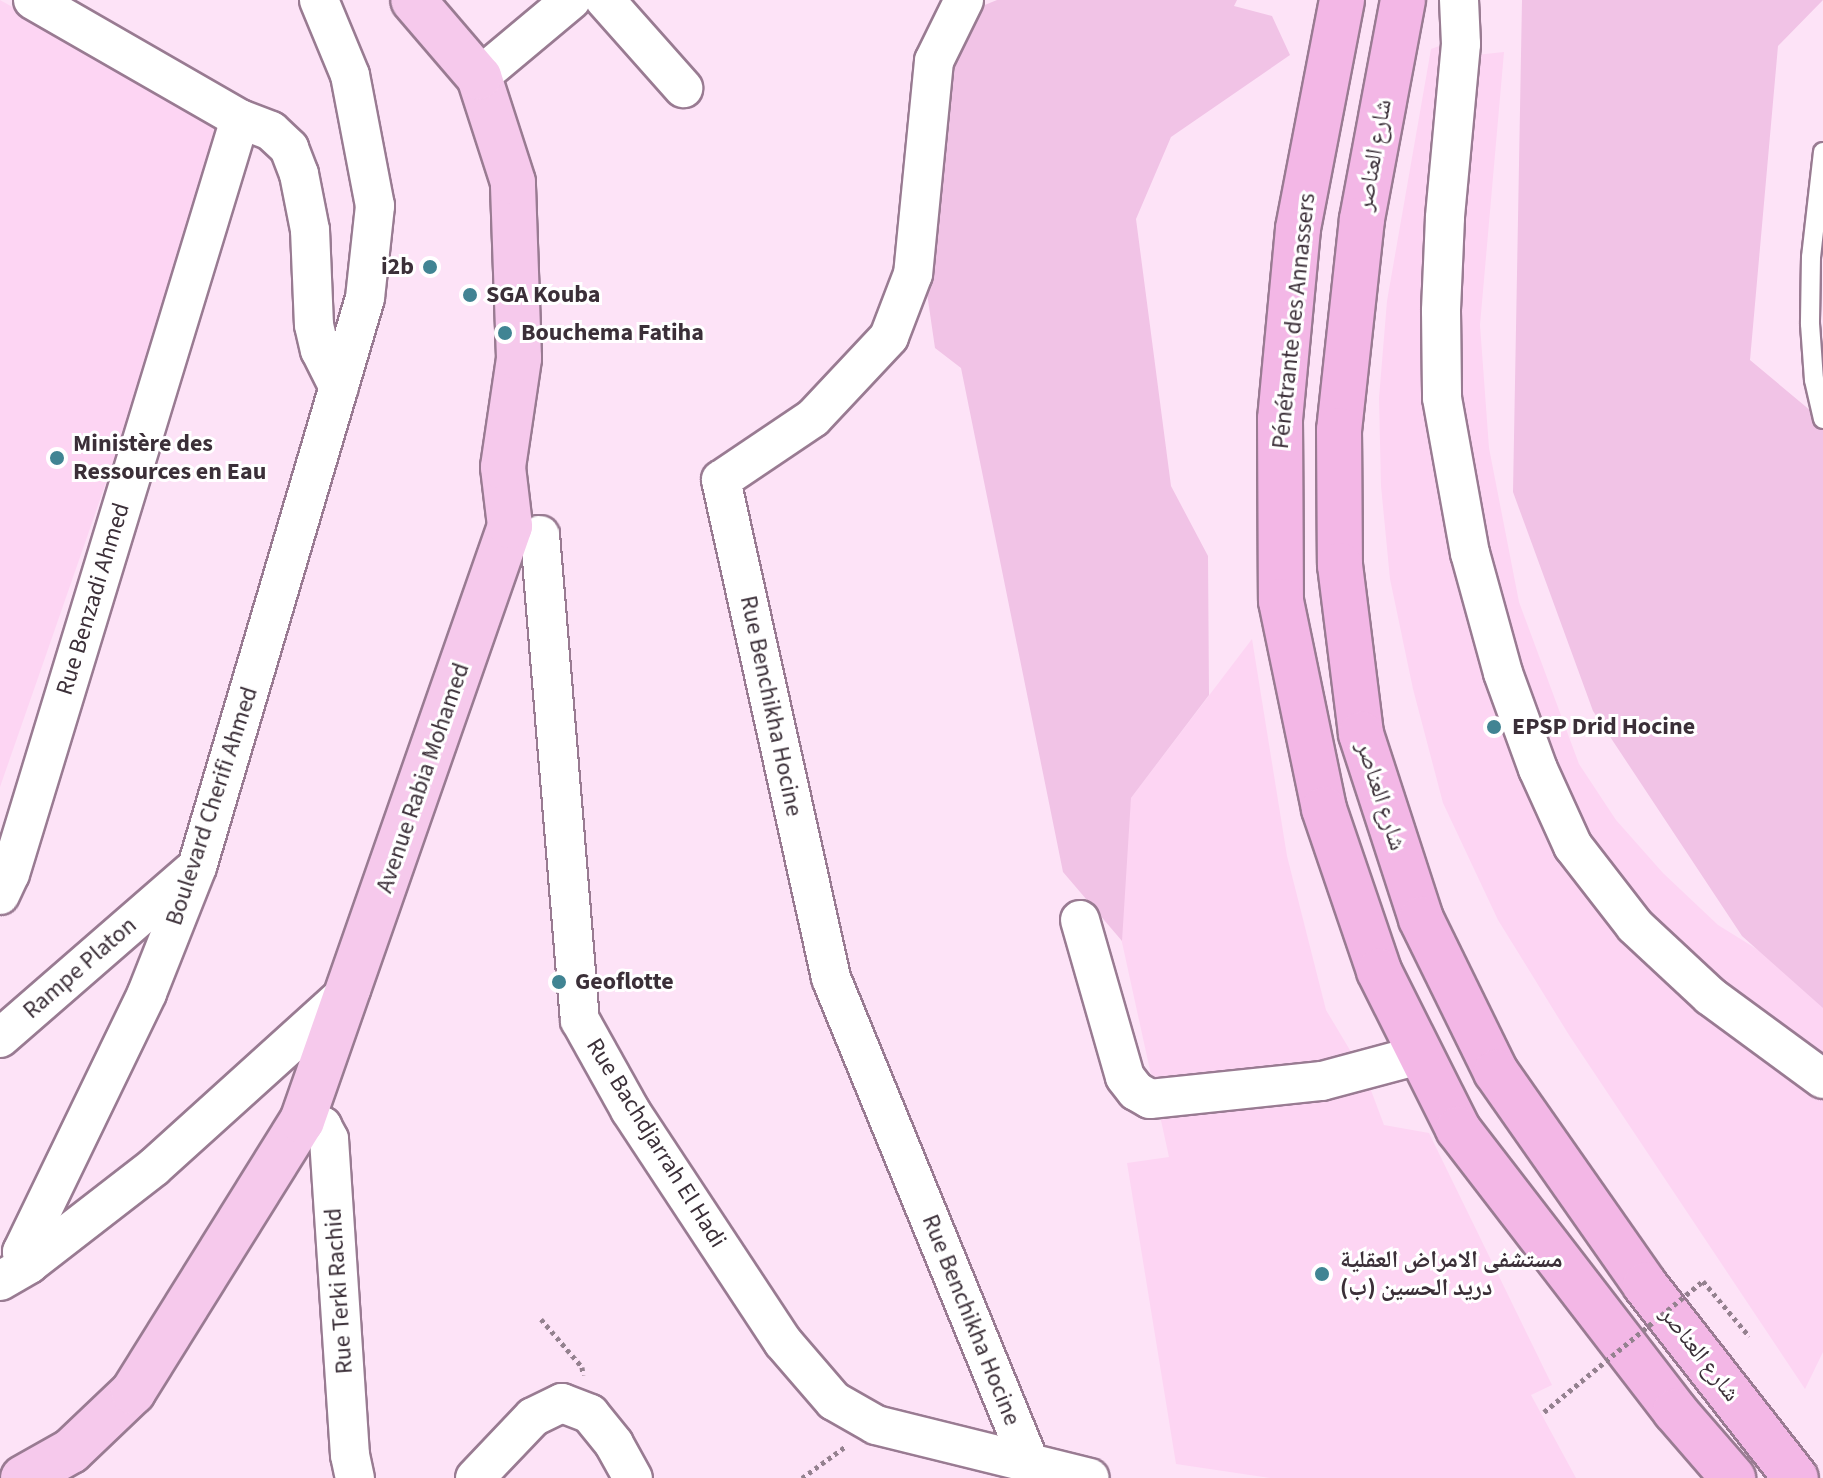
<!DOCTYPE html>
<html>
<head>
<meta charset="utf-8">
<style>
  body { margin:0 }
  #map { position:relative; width:1823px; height:1478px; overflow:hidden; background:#fde3f7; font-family:"Source Sans 3","Noto Naskh Arabic",sans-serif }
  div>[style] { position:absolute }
  .built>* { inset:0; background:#fdd5f3 }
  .green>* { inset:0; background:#f1c3e6 }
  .path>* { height:5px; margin-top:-2.5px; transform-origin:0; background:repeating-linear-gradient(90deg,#94818f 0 4px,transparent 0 8px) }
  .roads { filter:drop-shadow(2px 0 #997b92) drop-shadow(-2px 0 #997b92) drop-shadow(0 2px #997b92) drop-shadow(0 -2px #997b92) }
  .service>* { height:18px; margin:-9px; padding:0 9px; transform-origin:9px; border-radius:9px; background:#fff }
  .minor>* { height:38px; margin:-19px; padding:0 19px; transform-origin:19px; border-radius:19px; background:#fff }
  .primary>* { height:44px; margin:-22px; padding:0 22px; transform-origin:22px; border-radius:22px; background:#f6c9ec }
  .trunk>* { height:44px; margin:-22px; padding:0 22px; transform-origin:22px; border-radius:22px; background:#f3b7e6 }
  .path-bridge>* { height:5px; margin-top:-2.5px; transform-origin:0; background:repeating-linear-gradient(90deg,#94818f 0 4px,transparent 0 8px) }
  .dots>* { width:22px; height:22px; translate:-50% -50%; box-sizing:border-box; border:4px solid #fff; border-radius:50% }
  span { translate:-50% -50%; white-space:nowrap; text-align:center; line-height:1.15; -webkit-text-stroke:6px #fff; paint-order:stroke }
  .street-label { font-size:24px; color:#3b2f38 }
  .poi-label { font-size:24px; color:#3b2f38; font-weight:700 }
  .right { translate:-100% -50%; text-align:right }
  .left { translate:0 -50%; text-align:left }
</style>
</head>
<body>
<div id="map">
  <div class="built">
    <div style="clip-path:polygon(0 0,229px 129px,0 787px)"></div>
    <div style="clip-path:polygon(1453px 41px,1476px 55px,1504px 52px,1480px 325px,1489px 448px,1519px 602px,1579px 764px,1616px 820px,1663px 873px,1718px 925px,1823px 990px,1823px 1352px,1805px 1389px,1569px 1035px,1498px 920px,1443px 803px,1413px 689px,1390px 579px,1381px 486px,1379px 398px,1387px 301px,1431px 49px)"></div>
    <div style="clip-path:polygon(1252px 639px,1287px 856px,1326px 1010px,1366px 1077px,1384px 1125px,1429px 1133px,1552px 1385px,1531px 1395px,1576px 1478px,1270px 1478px,1176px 1464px,1127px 1163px,1169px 1157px,1116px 915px,1131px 798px)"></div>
  </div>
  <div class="green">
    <div style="clip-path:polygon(997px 0,1237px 0,1234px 6px,1272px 16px,1290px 55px,1171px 137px,1136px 219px,1171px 486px,1208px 556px,1209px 695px,1131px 798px,1122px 941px,1063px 872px,961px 368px,935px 348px,915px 211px,948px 20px)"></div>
    <div style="clip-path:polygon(1522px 0,1823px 0,1778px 46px,1750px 360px,1823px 421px,1823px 1008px,1742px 936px,1593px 711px,1513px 492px)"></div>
  </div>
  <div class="path">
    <div style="left:1703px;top:1281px;width:72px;rotate:50.1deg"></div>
    <div style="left:541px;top:1319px;width:63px;rotate:49.5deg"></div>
    <div style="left:582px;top:1367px;width:8px;rotate:83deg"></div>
    <div style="left:802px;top:1478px;width:54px;rotate:-36deg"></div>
  </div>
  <div class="roads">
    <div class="service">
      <div style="left:1823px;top:152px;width:106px;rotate:96.5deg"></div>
      <div style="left:1811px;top:257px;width:67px;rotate:90.9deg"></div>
      <div style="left:1810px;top:324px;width:56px;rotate:85.9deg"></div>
      <div style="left:1814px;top:380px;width:40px;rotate:77deg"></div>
    </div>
    <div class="minor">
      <div style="left:33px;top:0;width:239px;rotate:29.9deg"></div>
      <div style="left:240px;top:119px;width:33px;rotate:21deg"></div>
      <div style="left:271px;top:131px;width:25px;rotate:43deg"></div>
      <div style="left:289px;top:148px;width:28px;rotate:69deg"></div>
      <div style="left:299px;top:174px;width:57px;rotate:78.9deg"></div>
      <div style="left:310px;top:230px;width:95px;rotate:87.6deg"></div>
      <div style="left:314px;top:325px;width:26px;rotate:77deg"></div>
      <div style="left:320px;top:350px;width:42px;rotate:63.4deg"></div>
      <div style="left:605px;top:0;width:118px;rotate:48.4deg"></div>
      <div style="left:964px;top:0;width:68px;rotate:116.2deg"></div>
      <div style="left:934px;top:61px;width:214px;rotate:95.6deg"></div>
      <div style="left:913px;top:274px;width:67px;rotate:110.9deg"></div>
      <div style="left:889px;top:337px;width:111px;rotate:133.2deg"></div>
      <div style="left:813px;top:418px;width:111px;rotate:146deg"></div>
      <div style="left:721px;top:480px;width:510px;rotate:77.54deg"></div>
      <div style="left:831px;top:978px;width:525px;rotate:67.73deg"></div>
      <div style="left:1459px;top:0;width:44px;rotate:87.4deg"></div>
      <div style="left:1461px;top:44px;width:175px;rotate:95.3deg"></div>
      <div style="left:1445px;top:218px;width:93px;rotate:92.5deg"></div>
      <div style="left:1441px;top:311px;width:87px;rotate:89.3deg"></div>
      <div style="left:1442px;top:398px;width:158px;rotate:79.8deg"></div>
      <div style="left:1470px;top:553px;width:124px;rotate:74.6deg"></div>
      <div style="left:1503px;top:673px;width:102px;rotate:70deg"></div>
      <div style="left:1538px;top:769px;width:85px;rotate:65.6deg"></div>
      <div style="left:1573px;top:846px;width:101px;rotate:52.2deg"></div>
      <div style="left:1635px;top:926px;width:103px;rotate:43deg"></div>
      <div style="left:1710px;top:996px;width:140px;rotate:36.3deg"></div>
      <div style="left:479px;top:77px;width:120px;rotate:-39.9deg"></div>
      <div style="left:540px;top:535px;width:487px;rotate:85.3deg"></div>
      <div style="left:580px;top:1020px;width:103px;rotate:60.9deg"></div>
      <div style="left:630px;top:1110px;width:278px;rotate:56.6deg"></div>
      <div style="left:783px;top:1342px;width:78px;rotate:49.2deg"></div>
      <div style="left:834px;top:1401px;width:48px;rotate:29.7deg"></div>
      <div style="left:876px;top:1425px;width:220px;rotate:13.9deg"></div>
      <div style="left:0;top:895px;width:23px;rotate:-65deg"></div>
      <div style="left:10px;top:874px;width:789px;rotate:-73.06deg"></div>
      <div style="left:1080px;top:920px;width:163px;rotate:74deg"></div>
      <div style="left:1125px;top:1077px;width:18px;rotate:52deg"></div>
      <div style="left:1136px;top:1091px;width:16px;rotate:30deg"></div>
      <div style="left:1150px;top:1099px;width:173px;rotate:-6deg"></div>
      <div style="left:1322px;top:1081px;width:100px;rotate:-15deg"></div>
      <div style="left:0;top:1038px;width:253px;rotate:-41deg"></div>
      <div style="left:302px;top:1121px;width:21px;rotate:14deg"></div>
      <div style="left:322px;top:1126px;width:15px;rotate:62deg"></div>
      <div style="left:329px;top:1139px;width:317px;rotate:86.2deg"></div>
      <div style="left:350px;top:1455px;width:24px;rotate:78deg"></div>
      <div style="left:29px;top:1264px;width:158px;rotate:-37.8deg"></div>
      <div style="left:154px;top:1167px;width:266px;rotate:-42.1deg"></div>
      <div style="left:0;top:1281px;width:34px;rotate:-30deg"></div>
      <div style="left:29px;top:1264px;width:14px;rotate:-120deg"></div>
      <div style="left:22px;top:1252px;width:288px;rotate:-64.2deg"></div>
      <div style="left:147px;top:993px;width:136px;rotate:-68.4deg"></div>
      <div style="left:197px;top:867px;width:593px;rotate:-73.55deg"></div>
      <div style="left:365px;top:298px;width:93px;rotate:-83.8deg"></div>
      <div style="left:375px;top:206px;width:133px;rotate:-100.8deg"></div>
      <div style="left:350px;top:75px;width:81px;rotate:-112.5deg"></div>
      <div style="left:475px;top:1478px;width:84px;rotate:-46.4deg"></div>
      <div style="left:533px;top:1417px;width:32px;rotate:-26deg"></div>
      <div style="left:562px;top:1403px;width:30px;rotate:21deg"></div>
      <div style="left:590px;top:1414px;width:38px;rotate:51deg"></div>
      <div style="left:614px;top:1444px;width:39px;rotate:61deg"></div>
    </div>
    <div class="primary">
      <div style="left:23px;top:1478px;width:55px;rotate:-29.4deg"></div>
      <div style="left:71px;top:1451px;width:86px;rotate:-43.6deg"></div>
      <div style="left:133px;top:1392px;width:319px;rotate:-58.1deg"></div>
      <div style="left:302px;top:1121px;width:630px;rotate:-70.73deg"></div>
      <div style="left:510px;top:526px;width:59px;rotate:-96.8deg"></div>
      <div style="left:503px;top:467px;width:110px;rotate:-81.6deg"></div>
      <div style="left:519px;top:358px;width:176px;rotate:-92deg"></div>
      <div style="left:513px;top:182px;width:110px;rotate:-107.9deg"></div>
      <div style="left:479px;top:77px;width:101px;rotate:-130.6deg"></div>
    </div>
    <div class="trunk">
      <div style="left:1342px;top:0;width:233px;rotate:100.9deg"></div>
      <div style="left:1298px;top:229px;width:191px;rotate:95.4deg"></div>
      <div style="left:1280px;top:419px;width:182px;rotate:89.7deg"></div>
      <div style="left:1281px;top:601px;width:212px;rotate:78.3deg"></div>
      <div style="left:1324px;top:809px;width:171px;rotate:71.2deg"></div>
      <div style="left:1379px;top:971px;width:177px;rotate:63.4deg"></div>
      <div style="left:1458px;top:1129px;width:356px;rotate:52.4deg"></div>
      <div style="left:1675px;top:1411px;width:89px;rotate:49.1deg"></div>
      <div style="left:1403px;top:0;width:223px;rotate:100.6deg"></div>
      <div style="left:1362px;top:219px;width:212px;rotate:96.2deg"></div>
      <div style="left:1339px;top:430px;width:135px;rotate:89.6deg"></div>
      <div style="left:1340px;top:565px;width:170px;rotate:82.9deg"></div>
      <div style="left:1361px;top:734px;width:194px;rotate:72deg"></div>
      <div style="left:1421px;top:919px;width:170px;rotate:63.9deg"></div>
      <div style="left:1496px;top:1072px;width:260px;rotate:55deg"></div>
      <div style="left:1645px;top:1285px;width:245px;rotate:52deg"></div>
    </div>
  </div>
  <div class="path-bridge">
    <div style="left:1544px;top:1412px;width:206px;rotate:-39.5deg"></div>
  </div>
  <div class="dots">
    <div style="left:430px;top:267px;background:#418493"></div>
    <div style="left:470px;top:295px;background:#418493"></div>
    <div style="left:505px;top:333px;background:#418493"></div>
    <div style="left:57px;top:458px;background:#418493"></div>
    <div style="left:1494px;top:727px;background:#418493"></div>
    <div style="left:559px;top:982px;background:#418493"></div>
    <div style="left:1322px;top:1274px;background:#418493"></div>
  </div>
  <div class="street-label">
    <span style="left:1374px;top:155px;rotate:-80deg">شارع العناصر</span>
    <span style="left:1294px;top:321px;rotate:-84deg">Pénétrante des Annassers</span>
    <span style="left:93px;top:599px;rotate:-73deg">Rue Benzadi Ahmed</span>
    <span style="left:771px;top:706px;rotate:78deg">Rue Benchikha Hocine</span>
    <span style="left:423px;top:778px;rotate:-71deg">Avenue Rabia Mohamed</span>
    <span style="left:1381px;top:796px;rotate:72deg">شارع العناصر</span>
    <span style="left:212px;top:806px;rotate:-72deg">Boulevard Cherifi Ahmed</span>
    <span style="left:80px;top:968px;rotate:-41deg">Rampe Platon</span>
    <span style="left:656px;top:1143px;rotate:58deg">Rue Bachdjarrah El Hadi</span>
    <span style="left:339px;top:1291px;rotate:-94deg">Rue Terki Rachid</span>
    <span style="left:971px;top:1320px;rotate:68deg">Rue Benchikha Hocine</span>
    <span style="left:1700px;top:1354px;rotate:52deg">شارع العناصر</span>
  </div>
  <div class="poi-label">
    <span class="right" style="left:414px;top:267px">i2b</span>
    <span class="left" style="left:486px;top:295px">SGA Kouba</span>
    <span class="left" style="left:521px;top:333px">Bouchema Fatiha</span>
    <span class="left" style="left:73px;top:458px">Ministère des<br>Ressources en Eau</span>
    <span class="left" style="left:1512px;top:727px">EPSP Drid Hocine</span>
    <span class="left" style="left:575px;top:982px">Geoflotte</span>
    <span class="left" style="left:1340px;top:1274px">مستشفى الامراض العقلية<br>دريد الحسين (ب)</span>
  </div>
</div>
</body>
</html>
